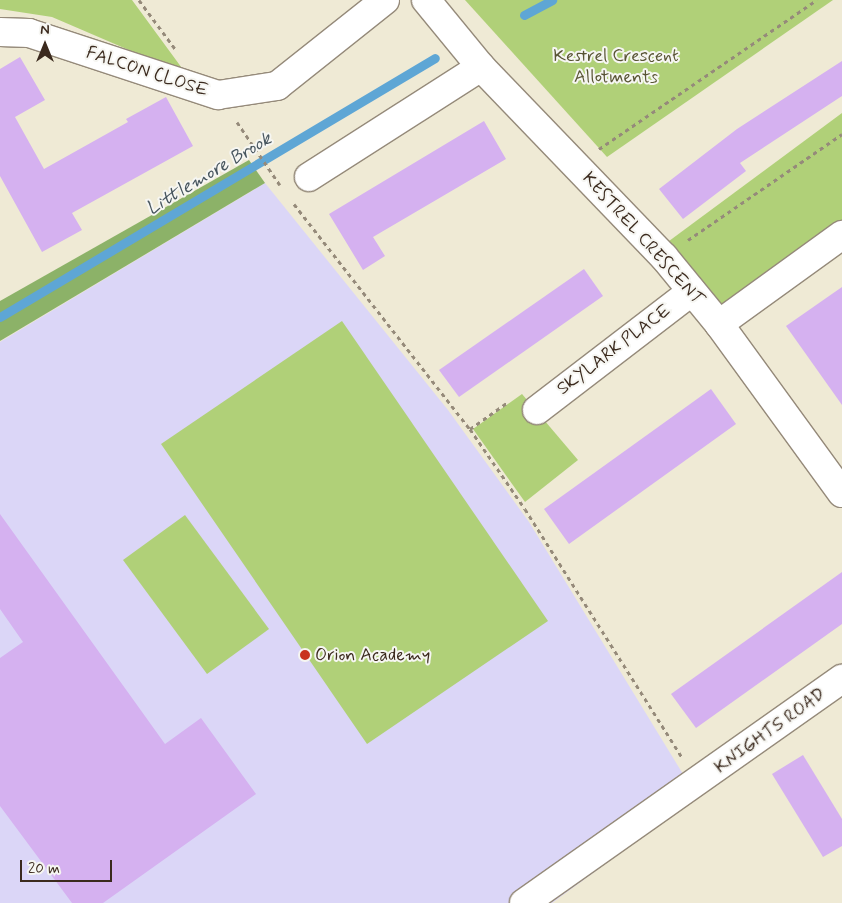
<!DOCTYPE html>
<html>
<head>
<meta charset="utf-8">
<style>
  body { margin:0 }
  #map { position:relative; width:842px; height:903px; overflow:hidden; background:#efead5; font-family:Mynerve,sans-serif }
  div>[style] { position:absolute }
  .built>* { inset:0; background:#dbd6f7 }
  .green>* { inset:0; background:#b0d078 }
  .forest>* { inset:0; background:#8cb268 }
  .stream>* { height:9px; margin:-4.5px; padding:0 4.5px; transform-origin:4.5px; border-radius:4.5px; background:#5ea6d5 }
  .building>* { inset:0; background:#d5b1f0 }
  .path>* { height:3px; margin-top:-1.5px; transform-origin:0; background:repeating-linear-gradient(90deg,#958a7a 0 4px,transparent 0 8px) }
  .roads { filter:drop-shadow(1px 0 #958a7a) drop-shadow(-1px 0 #958a7a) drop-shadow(0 1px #958a7a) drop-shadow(0 -1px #958a7a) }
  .minor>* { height:28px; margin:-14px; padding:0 14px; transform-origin:14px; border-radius:14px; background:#fff }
  .dots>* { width:14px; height:14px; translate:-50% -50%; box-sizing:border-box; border:2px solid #f6f6f2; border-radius:50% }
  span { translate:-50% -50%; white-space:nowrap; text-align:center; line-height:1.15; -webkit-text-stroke:4px #f6f6f2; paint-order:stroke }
  .park-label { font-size:18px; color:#585434 }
  .street-label { font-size:18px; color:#3b2a1e }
  .poi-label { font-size:18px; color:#3b2a1e }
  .left { translate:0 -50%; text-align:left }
  .water-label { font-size:19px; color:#47555e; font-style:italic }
  .north { position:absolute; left:20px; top:20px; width:50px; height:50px; -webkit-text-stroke:4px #f6f6f2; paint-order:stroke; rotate:0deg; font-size:14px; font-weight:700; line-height:20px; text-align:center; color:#3b2a1e }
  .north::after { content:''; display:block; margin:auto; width:18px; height:22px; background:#3b2a1e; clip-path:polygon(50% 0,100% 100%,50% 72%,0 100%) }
  .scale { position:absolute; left:20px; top:860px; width:92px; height:22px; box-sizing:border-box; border:2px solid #3b2a1e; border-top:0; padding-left:6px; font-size:15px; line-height:18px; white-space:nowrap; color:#3b2a1e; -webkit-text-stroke:4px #f6f6f2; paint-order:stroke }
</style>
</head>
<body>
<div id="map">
  <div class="built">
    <div style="clip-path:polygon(265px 183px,448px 410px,529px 522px,697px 797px,552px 903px,0 903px,0 342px)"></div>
  </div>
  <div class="green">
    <div style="clip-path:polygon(0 0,132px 0,187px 75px,52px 17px,0 9px)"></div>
    <div style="clip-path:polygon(465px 0,833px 0,607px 157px)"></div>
    <div style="clip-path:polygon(842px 113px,842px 223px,721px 314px,665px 244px)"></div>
    <div style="clip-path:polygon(342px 321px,548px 621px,367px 744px,161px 444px)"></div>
    <div style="clip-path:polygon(522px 394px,578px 460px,525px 502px,473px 429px)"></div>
    <div style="clip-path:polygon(185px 515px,269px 629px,207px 674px,123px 560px)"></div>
  </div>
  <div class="forest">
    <div style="clip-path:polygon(249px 160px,265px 183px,0 341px,0 301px)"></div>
  </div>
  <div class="stream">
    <div style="left:524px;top:15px;width:32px;rotate:-28deg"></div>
    <div style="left:0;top:317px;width:506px;rotate:-30.77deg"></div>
  </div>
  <div class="building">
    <div style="clip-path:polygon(20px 57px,45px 100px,15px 117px,44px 169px,128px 122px,126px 119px,166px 97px,193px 146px,72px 213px,82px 230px,42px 252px,0 176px,0 69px)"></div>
    <div style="clip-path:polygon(842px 61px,842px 96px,740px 163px,746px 171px,683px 219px,659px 189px,737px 129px)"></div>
    <div style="clip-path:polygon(484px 121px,506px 159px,373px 237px,385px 256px,363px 270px,329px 214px)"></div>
    <div style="clip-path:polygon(584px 269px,603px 296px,459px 397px,439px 370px)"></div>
    <div style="clip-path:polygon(842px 287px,842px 405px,786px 326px)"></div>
    <div style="clip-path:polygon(711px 389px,736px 424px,569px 544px,544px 509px)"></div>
    <div style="clip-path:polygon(0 514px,165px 744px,201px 718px,256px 794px,103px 903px,72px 903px,0 806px,0 658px,23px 642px,0 609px)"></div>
    <div style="clip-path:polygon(842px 572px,842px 624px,696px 728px,671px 694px)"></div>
    <div style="clip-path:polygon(803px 755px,842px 819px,842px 846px,823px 857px,772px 774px)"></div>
  </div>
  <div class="path">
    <div style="left:139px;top:0;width:62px;rotate:53.5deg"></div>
    <div style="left:237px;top:122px;width:76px;rotate:55.7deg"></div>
    <div style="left:599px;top:149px;width:264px;rotate:-34.4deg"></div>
    <div style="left:294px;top:204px;width:286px;rotate:52deg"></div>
    <div style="left:470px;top:429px;width:97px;rotate:55.5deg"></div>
    <div style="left:525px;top:509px;width:294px;rotate:57.7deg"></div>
    <div style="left:688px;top:240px;width:187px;rotate:-34.5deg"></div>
    <div style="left:470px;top:429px;width:47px;rotate:-35.4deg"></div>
  </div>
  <div class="roads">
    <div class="minor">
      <div style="left:426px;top:0;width:87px;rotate:50.6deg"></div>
      <div style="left:481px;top:67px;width:264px;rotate:46.1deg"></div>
      <div style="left:664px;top:257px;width:87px;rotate:50.6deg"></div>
      <div style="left:719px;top:324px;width:209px;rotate:54deg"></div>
      <div style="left:0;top:32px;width:29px;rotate:2deg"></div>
      <div style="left:29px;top:33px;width:199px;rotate:18.2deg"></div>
      <div style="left:218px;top:95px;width:60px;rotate:-8.7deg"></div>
      <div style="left:277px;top:86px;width:138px;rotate:-38.5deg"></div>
      <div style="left:309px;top:177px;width:204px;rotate:-32.6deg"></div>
      <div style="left:719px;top:324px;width:152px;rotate:-35.9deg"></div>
      <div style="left:537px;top:410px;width:195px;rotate:-37.5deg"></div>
      <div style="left:524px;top:903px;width:389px;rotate:-35.2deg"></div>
    </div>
  </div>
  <div class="dots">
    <div style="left:305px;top:655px;background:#c8321e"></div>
  </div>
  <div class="park-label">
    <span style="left:616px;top:67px">Kestrel Crescent<br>Allotments</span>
  </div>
  <div class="street-label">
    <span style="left:147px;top:72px;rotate:18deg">FALCON CLOSE</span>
    <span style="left:643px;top:239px;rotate:48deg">KESTREL CRESCENT</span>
    <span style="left:614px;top:350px;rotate:-37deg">SKYLARK PLACE</span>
    <span style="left:770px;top:731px;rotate:-36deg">KNIGHTS ROAD</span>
  </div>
  <div class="poi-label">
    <span class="left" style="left:315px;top:655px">Orion Academy</span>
  </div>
  <div class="water-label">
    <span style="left:209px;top:174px;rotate:-31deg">Littlemore Brook</span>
  </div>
  <div class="north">N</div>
  <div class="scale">20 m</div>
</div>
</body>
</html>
